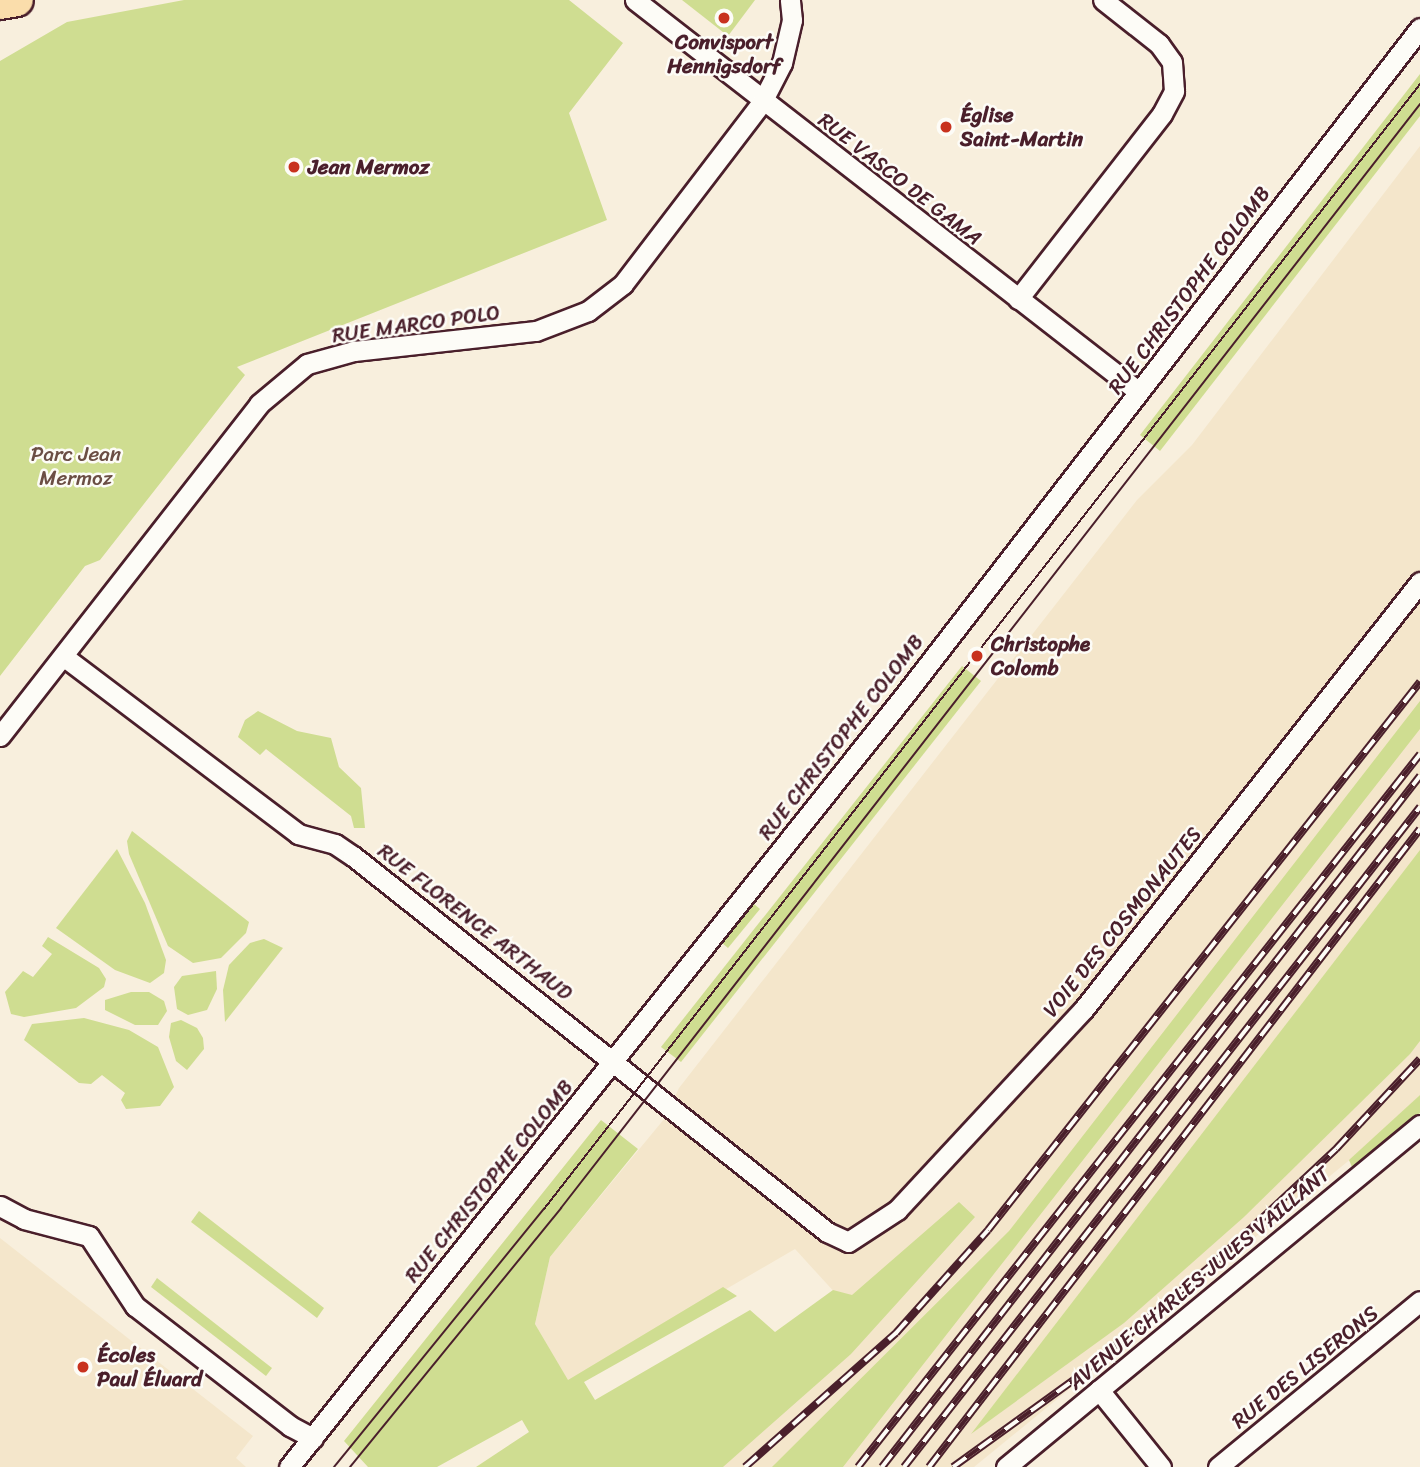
<!DOCTYPE html>
<html>
<head>
<meta charset="utf-8">
<style>
  body { margin:0 }
  #map { position:relative; width:1420px; height:1467px; overflow:hidden; background:#f8efdd; font-family:Sriracha,sans-serif }
  div>[style] { position:absolute }
  .built>* { inset:0; background:#f4e6cb }
  .green>* { inset:0; background:#cfdd91 }
  .roads { filter:drop-shadow(2px 0 #4a1f2b) drop-shadow(-2px 0 #4a1f2b) drop-shadow(0 2px #4a1f2b) drop-shadow(0 -2px #4a1f2b) }
  .minor>* { height:19px; margin:-9.5px; padding:0 9.5px; transform-origin:9.5px; border-radius:9.5px; background:#fdfcf7 }
  .primary>* { height:32px; margin:-16px; padding:0 16px; transform-origin:16px; border-radius:16px; background:#faddab }
  .tram>* { height:2px; margin:-1px; padding:0 1px; transform-origin:1px; border-radius:1px; background:#4a1f2b }
  .rail>* { height:8px; margin-top:-4px; transform-origin:0; background:repeating-linear-gradient(90deg,#fdfcf7 0 16px,#4a1f2b 0 32px); box-sizing:border-box; border-block:2px solid #4a1f2b }
  .dots>* { width:19px; height:19px; translate:-50% -50%; box-sizing:border-box; border:4px solid #fdfcf7; border-radius:50% }
  span { translate:-50% -50%; white-space:nowrap; text-align:center; line-height:1.15; -webkit-text-stroke:5px #fdfcf7; paint-order:stroke }
  .poi-label { font-size:21px; color:#4a1f2b; font-weight:700 }
  .left { translate:0 -50%; text-align:left }
  .street-label { font-size:21px; color:#4a1f2b }
  .park-label { font-size:21px; color:#6b4e44 }
</style>
</head>
<body>
<div id="map">
  <div class="built">
    <div style="clip-path:polygon(1420px 146px,1420px 1095px,1374px 1140px,974px 1467px,698px 1467px,869px 1330px,795px 1249px,568px 1381px,535px 1324px,550px 1257px,665px 1118px,679px 1088px,1137px 500px,1192px 445px)"></div>
    <div style="clip-path:polygon(0 1238px,253px 1436px,236px 1458px,246px 1467px,0 1467px)"></div>
  </div>
  <div class="green">
    <div style="clip-path:polygon(184px 0,569px 0,623px 43px,569px 113px,607px 220px,237px 367px,245px 375px,100px 560px,85px 566px,0 676px,0 61px,67px 22px)"></div>
    <div style="clip-path:polygon(682px 0,755px 0,728px 36px)"></div>
    <div style="clip-path:polygon(1420px 74px,1420px 116px,1160px 451px,1140px 435px)"></div>
    <div style="clip-path:polygon(962px 666px,981px 681px,681px 1062px,661px 1047px)"></div>
    <div style="clip-path:polygon(1420px 701px,1420px 729px,843px 1467px,772px 1467px,1009px 1231px)"></div>
    <div style="clip-path:polygon(258px 711px,297px 731px,331px 738px,339px 767px,361px 788px,365px 828px,354px 828px,351px 816px,266px 749px,260px 755px,238px 737px,245px 720px)"></div>
    <div style="clip-path:polygon(132px 831px,249px 922px,246px 933px,221px 958px,193px 963px,168px 946px,129px 854px,127px 841px)"></div>
    <div style="clip-path:polygon(117px 849px,145px 903px,166px 960px,164px 973px,150px 983px,115px 970px,56px 928px)"></div>
    <div style="clip-path:polygon(1420px 850px,1420px 1041px,1410px 1054px,1244px 1217px,1124px 1323px,971px 1434px)"></div>
    <div style="clip-path:polygon(754px 904px,760px 909px,728px 948px,722px 943px)"></div>
    <div style="clip-path:polygon(48px 937px,99px 968px,106px 979px,104px 987px,76px 1008px,24px 1017px,11px 1014px,5px 992px,23px 971px,33px 977px,52px 954px,42px 946px)"></div>
    <div style="clip-path:polygon(264px 939px,283px 948px,225px 1022px,223px 990px,229px 965px,250px 943px)"></div>
    <div style="clip-path:polygon(216px 971px,217px 989px,207px 1010px,188px 1015px,177px 1009px,174px 987px,182px 976px)"></div>
    <div style="clip-path:polygon(131px 992px,149px 992px,164px 1001px,167px 1011px,158px 1025px,135px 1025px,105px 1010px,105px 1000px)"></div>
    <div style="clip-path:polygon(84px 1018px,129px 1030px,158px 1047px,174px 1087px,160px 1106px,126px 1109px,121px 1100px,125px 1093px,102px 1075px,91px 1084px,79px 1083px,24px 1040px,32px 1024px)"></div>
    <div style="clip-path:polygon(181px 1020px,197px 1028px,203px 1038px,204px 1049px,187px 1070px,176px 1061px,169px 1037px,171px 1023px)"></div>
    <div style="clip-path:polygon(1420px 1095px,1420px 1113px,1352px 1167px,1349px 1160px)"></div>
    <div style="clip-path:polygon(601px 1120px,638px 1149px,550px 1257px,535px 1324px,568px 1380px,723px 1287px,737px 1296px,584px 1382px,595px 1400px,750px 1310px,775px 1332px,833px 1290px,852px 1295px,959px 1202px,975px 1217px,851px 1354px,723px 1467px,476px 1467px,529px 1432px,522px 1420px,437px 1467px,368px 1467px,344px 1441px)"></div>
    <div style="clip-path:polygon(199px 1211px,324px 1308px,317px 1318px,191px 1222px)"></div>
    <div style="clip-path:polygon(157px 1278px,272px 1368px,266px 1376px,151px 1287px)"></div>
  </div>
  <div class="roads">
    <div class="minor">
      <div style="left:635px;top:0;width:638px;rotate:37.87deg"></div>
      <div style="left:1018px;top:299px;width:234px;rotate:-52.1deg"></div>
      <div style="left:1162px;top:114px;width:26px;rotate:-62deg"></div>
      <div style="left:1174px;top:91px;width:29px;rotate:-94deg"></div>
      <div style="left:1172px;top:62px;width:22px;rotate:-126deg"></div>
      <div style="left:1159px;top:44px;width:71px;rotate:-141.8deg"></div>
      <div style="left:63px;top:656px;width:295px;rotate:37.1deg"></div>
      <div style="left:298px;top:834px;width:38px;rotate:15deg"></div>
      <div style="left:335px;top:844px;width:22px;rotate:34deg"></div>
      <div style="left:353px;top:856px;width:605px;rotate:38.42deg"></div>
      <div style="left:827px;top:1232px;width:23px;rotate:25deg"></div>
      <div style="left:848px;top:1242px;width:59px;rotate:-33.1deg"></div>
      <div style="left:897px;top:1210px;width:273px;rotate:-47.1deg"></div>
      <div style="left:1083px;top:1010px;width:545px;rotate:-51.78deg"></div>
      <div style="left:0;top:736px;width:421px;rotate:-52deg"></div>
      <div style="left:259px;top:404px;width:62px;rotate:-39.8deg"></div>
      <div style="left:307px;top:364px;width:49px;rotate:-15.5deg"></div>
      <div style="left:354px;top:351px;width:183px;rotate:-6.3deg"></div>
      <div style="left:536px;top:331px;width:56px;rotate:-21deg"></div>
      <div style="left:588px;top:311px;width:44px;rotate:-37.6deg"></div>
      <div style="left:623px;top:284px;width:229px;rotate:-52.6deg"></div>
      <div style="left:762px;top:102px;width:44px;rotate:-62.9deg"></div>
      <div style="left:782px;top:63px;width:44px;rotate:-76.9deg"></div>
      <div style="left:792px;top:20px;width:20px;rotate:-96deg"></div>
      <div style="left:0;top:1206px;width:27px;rotate:28deg"></div>
      <div style="left:24px;top:1219px;width:67px;rotate:14.7deg"></div>
      <div style="left:89px;top:1236px;width:84px;rotate:56.7deg"></div>
      <div style="left:135px;top:1306px;width:196px;rotate:37.7deg"></div>
      <div style="left:290px;top:1426px;width:26px;rotate:28deg"></div>
      <div style="left:1099px;top:1390px;width:99px;rotate:51.2deg"></div>
      <div style="left:289px;top:1467px;width:991px;rotate:-51.43deg"></div>
      <div style="left:907px;top:692px;width:839px;rotate:-52.31deg"></div>
      <div style="left:1006px;top:1467px;width:537px;rotate:-39.56deg"></div>
      <div style="left:1218px;top:1467px;width:261px;rotate:-39.4deg"></div>
    </div>
    <div class="primary">
      <div style="left:0;top:3px;width:17px;rotate:-10deg"></div>
    </div>
  </div>
  <div class="tram">
    <div style="left:334px;top:1467px;width:333px;rotate:-50.9deg"></div>
    <div style="left:544px;top:1209px;width:1426px;rotate:-52.09deg"></div>
    <div style="left:350px;top:1467px;width:334px;rotate:-50.8deg"></div>
    <div style="left:561px;top:1208px;width:1399px;rotate:-52.11deg"></div>
  </div>
  <div class="rail">
    <div style="left:745px;top:1467px;width:202px;rotate:-41.6deg"></div>
    <div style="left:896px;top:1333px;width:138px;rotate:-48.2deg"></div>
    <div style="left:988px;top:1230px;width:698px;rotate:-51.75deg"></div>
    <div style="left:858px;top:1467px;width:908px;rotate:-51.75deg"></div>
    <div style="left:882px;top:1467px;width:876px;rotate:-52.1deg"></div>
    <div style="left:904px;top:1467px;width:838px;rotate:-51.98deg"></div>
    <div style="left:929px;top:1467px;width:805px;rotate:-52.42deg"></div>
    <div style="left:953px;top:1467px;width:150px;rotate:-35.8deg"></div>
    <div style="left:1075px;top:1379px;width:178px;rotate:-39.8deg"></div>
    <div style="left:1212px;top:1265px;width:170px;rotate:-43.1deg"></div>
    <div style="left:1336px;top:1149px;width:123px;rotate:-47deg"></div>
  </div>
  <div class="dots">
    <div style="left:724px;top:18px;background:#c8321e"></div>
    <div style="left:946px;top:127px;background:#c8321e"></div>
    <div style="left:294px;top:167px;background:#c8321e"></div>
    <div style="left:977px;top:656px;background:#c8321e"></div>
    <div style="left:83px;top:1367px;background:#c8321e"></div>
  </div>
  <div class="poi-label">
    <span style="left:724px;top:54px">Convisport<br>Hennigsdorf</span>
    <span class="left" style="left:960px;top:127px">Église<br>Saint-Martin</span>
    <span class="left" style="left:308px;top:167px">Jean Mermoz</span>
    <span class="left" style="left:991px;top:656px">Christophe<br>Colomb</span>
    <span class="left" style="left:97px;top:1367px">Écoles<br>Paul Éluard</span>
  </div>
  <div class="street-label">
    <span style="left:900px;top:179px;rotate:38deg">RUE VASCO DE GAMA</span>
    <span style="left:1189px;top:290px;rotate:-53deg">RUE CHRISTOPHE COLOMB</span>
    <span style="left:416px;top:324px;rotate:-8deg">RUE MARCO POLO</span>
    <span style="left:841px;top:737px;rotate:-52deg">RUE CHRISTOPHE COLOMB</span>
    <span style="left:475px;top:922px;rotate:38deg">RUE FLORENCE ARTHAUD</span>
    <span style="left:1122px;top:922px;rotate:-51deg">VOIE DES COSMONAUTES</span>
    <span style="left:489px;top:1181px;rotate:-51deg">RUE CHRISTOPHE COLOMB</span>
    <span style="left:1199px;top:1278px;rotate:-40deg">AVENUE CHARLES JULES VAILLANT</span>
    <span style="left:1305px;top:1367px;rotate:-39deg">RUE DES LISERONS</span>
  </div>
  <div class="park-label">
    <span style="left:76px;top:466px">Parc Jean<br>Mermoz</span>
  </div>
</div>
</body>
</html>
